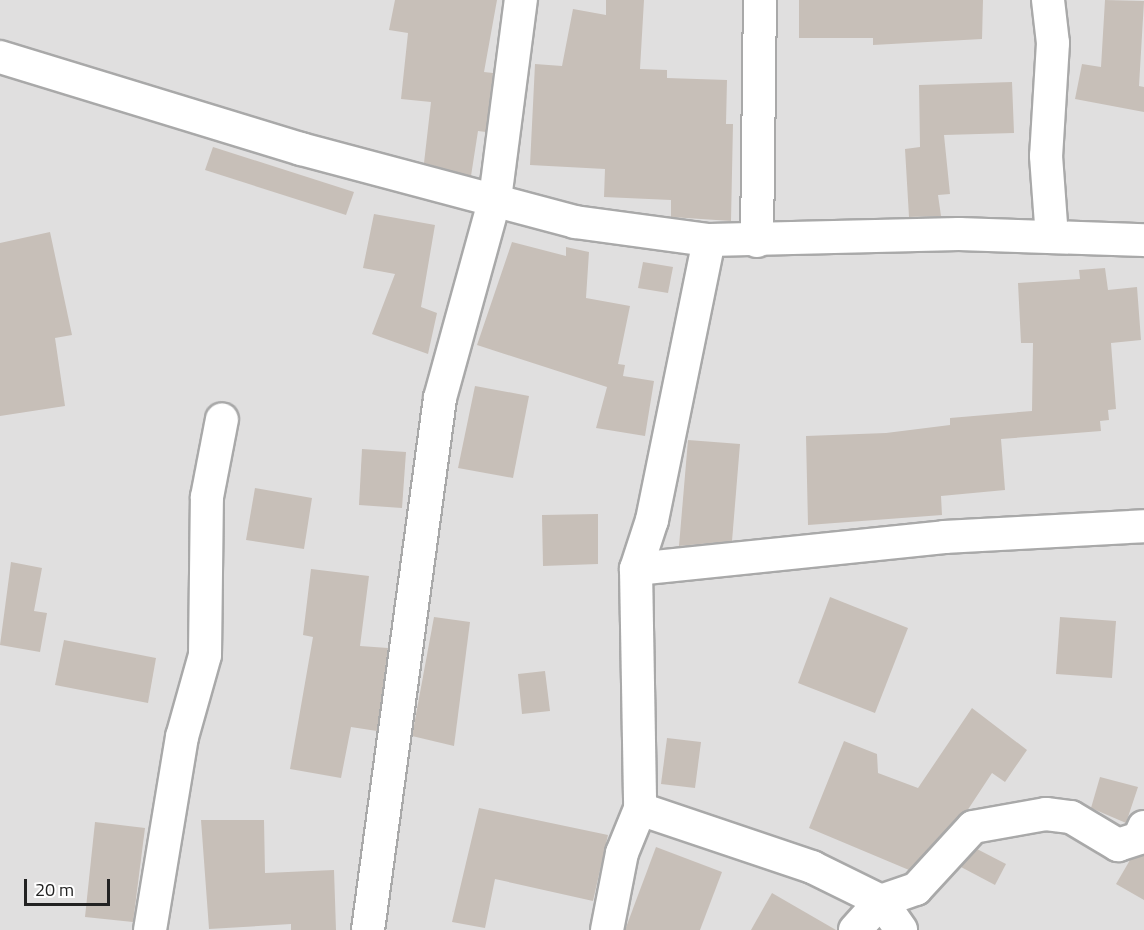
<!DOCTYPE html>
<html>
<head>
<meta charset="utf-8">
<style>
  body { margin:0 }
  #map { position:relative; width:1144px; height:930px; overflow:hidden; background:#f2efe9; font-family:"Titillium Web",sans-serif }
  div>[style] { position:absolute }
  .residential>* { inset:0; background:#e0dfdf }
  .building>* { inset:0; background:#c7bfb8 }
  .roads { filter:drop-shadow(2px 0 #a9a9a9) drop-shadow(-2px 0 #a9a9a9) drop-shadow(0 2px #a9a9a9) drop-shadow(0 -2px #a9a9a9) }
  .minor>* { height:32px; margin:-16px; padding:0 16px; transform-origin:16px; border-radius:16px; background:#fff }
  span { translate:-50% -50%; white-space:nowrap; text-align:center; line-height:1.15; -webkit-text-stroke:5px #fff; paint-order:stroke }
  .scale { position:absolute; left:24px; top:879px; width:86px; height:27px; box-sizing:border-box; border:3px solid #222; border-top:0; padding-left:8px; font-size:18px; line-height:21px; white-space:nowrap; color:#222; -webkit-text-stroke:4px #fff; paint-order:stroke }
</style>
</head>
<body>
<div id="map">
  <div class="residential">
    <div style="clip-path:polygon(0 0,1144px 0,1144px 930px,0 930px)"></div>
  </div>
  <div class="building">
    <div style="clip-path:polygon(395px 0,497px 0,484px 72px,493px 73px,486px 132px,478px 131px,471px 176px,424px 163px,431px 102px,401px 99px,408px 33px,389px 30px)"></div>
    <div style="clip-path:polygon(606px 0,644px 0,640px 69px,667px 70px,667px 78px,727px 80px,726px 124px,733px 124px,731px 221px,671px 217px,671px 200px,604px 197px,605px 169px,530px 165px,535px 64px,562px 66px,573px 9px,606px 15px)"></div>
    <div style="clip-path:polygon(799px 0,983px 0,982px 39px,873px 45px,873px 38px,799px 38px)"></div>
    <div style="clip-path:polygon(1105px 0,1144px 1px,1139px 86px,1144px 87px,1144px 112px,1075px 99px,1082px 64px,1101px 67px)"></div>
    <div style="clip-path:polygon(1012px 82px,1014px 133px,944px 135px,950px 194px,938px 195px,941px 216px,909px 217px,905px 149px,920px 147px,919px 85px)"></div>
    <div style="clip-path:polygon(213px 147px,354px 192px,346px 215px,205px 170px)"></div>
    <div style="clip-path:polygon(374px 214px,435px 225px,421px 307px,437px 313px,428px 354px,372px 334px,395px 274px,363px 268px)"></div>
    <div style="clip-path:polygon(50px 232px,72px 335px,55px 338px,65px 406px,0 416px,0 243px)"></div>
    <div style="clip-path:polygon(512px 242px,566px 256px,566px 247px,589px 252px,586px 298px,630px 306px,618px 364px,625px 365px,623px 376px,654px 381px,645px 436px,596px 428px,607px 387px,477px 345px)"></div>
    <div style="clip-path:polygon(643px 262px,673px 267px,668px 293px,638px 288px)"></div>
    <div style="clip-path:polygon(1105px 268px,1108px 290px,1137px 287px,1141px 340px,1111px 343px,1116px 409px,1108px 410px,1109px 420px,1100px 421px,1101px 431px,1001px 439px,1005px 490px,941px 496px,942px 515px,808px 525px,806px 436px,886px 433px,950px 425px,950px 418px,1032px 411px,1033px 343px,1021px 343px,1018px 283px,1080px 279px,1079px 270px)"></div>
    <div style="clip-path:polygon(475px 386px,529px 396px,513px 478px,458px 468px)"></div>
    <div style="clip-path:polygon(688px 440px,740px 444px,732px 541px,679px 546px)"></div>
    <div style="clip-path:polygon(362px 449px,406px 452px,402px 508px,359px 505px)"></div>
    <div style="clip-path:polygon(255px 488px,312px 498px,304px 549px,246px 540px)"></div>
    <div style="clip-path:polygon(598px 514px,598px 564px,543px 566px,542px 515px)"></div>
    <div style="clip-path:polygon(11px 562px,42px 568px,34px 611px,47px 613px,40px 652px,0 645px)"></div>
    <div style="clip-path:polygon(311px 569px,369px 576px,360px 646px,388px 648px,377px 731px,351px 727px,341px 778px,290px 769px,313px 637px,303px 635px)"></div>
    <div style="clip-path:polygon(830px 597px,908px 628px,875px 713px,798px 683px)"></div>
    <div style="clip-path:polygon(434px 617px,470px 622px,454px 746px,412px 736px)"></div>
    <div style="clip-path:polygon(1060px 617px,1116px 621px,1112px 678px,1056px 674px)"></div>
    <div style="clip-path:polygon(64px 640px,156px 658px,148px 703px,55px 685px)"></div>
    <div style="clip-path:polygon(545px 671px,550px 711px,522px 714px,518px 674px)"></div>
    <div style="clip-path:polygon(972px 708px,1027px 750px,1005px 782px,992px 773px,967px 811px,909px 870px,809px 828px,844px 741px,877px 754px,878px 773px,918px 788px)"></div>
    <div style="clip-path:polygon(667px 738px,701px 742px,695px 788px,661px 784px)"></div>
    <div style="clip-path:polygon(1100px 777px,1138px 787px,1126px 823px,1091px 808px)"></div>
    <div style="clip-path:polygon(479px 808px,608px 835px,593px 901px,495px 879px,485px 928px,452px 922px)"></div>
    <div style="clip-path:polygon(201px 820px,264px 820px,265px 873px,334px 870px,336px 930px,291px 930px,291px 924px,209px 929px)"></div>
    <div style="clip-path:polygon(95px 822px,145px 828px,133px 922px,85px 917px)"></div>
    <div style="clip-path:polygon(656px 847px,722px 872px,700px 930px,625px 930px)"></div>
    <div style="clip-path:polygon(977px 849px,1006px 864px,995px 885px,961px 867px)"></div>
    <div style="clip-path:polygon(1144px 855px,1144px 900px,1116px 884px,1130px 860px)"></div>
    <div style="clip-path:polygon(772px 893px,836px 930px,751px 930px)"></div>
  </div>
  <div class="roads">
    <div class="minor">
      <div style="left:1048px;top:0;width:43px;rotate:83.4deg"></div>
      <div style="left:1053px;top:43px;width:113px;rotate:93.5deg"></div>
      <div style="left:1046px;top:156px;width:81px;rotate:85.8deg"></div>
      <div style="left:0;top:57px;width:315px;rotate:17deg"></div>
      <div style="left:301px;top:149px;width:284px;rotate:14.9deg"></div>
      <div style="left:575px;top:222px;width:135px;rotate:7.7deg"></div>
      <div style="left:709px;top:240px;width:250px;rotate:-1.4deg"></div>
      <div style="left:959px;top:234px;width:185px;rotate:1.9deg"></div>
      <div style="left:709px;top:240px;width:286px;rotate:101.5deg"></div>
      <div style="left:652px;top:520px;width:52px;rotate:108.1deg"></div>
      <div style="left:636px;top:569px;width:240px;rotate:89deg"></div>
      <div style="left:640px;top:809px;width:182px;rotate:18.6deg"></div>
      <div style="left:812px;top:867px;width:77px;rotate:26.2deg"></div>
      <div style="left:881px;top:901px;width:35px;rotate:55deg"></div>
      <div style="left:757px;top:241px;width:241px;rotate:-89.3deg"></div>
      <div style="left:636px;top:569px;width:310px;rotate:-5.9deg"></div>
      <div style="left:944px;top:537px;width:200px;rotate:-3.1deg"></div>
      <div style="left:150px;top:930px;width:196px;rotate:-80.6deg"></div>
      <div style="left:182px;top:737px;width:85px;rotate:-74.3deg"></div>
      <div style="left:205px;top:655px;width:158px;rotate:-89.3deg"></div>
      <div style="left:207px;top:497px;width:79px;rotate:-79.1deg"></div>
      <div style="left:368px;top:930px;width:537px;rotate:-82.29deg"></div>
      <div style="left:440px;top:398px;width:206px;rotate:-74.6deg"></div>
      <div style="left:495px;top:199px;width:201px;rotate:-82.6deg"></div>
      <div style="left:607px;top:930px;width:78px;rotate:-79deg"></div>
      <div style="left:622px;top:853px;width:48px;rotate:-67.8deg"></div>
      <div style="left:855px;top:930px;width:39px;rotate:-48deg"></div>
      <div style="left:881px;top:901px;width:37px;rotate:-19deg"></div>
      <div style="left:916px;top:889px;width:84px;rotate:-47.4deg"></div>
      <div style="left:973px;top:827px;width:74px;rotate:-10.1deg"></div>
      <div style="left:1046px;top:814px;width:25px;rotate:7deg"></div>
      <div style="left:1071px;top:817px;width:55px;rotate:30.8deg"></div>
      <div style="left:1118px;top:845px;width:22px;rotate:-18deg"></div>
      <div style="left:1139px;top:838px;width:12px;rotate:-66deg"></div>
    </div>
  </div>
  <div class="scale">20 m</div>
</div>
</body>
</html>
